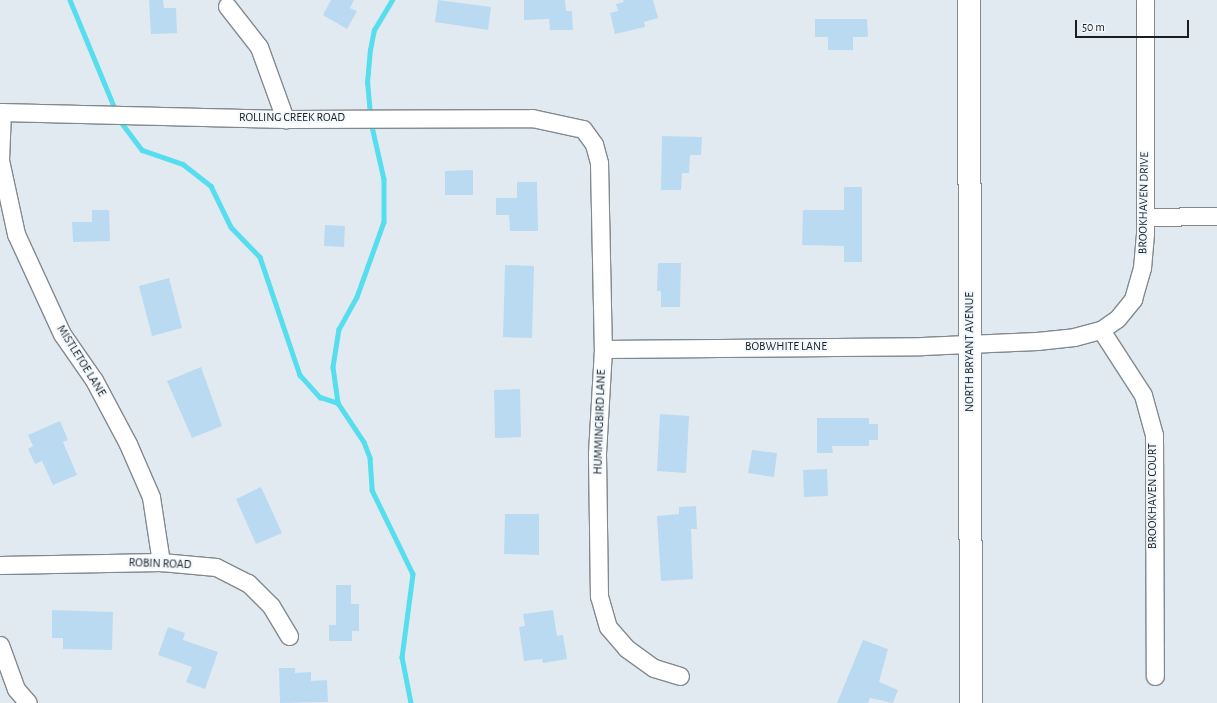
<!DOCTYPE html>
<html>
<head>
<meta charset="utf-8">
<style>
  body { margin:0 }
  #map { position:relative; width:1217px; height:703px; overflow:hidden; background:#e2eaf1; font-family:"Alegreya Sans",sans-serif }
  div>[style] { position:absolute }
  .stream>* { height:4.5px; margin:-2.25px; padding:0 2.25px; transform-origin:2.25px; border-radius:2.25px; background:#56ddee }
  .building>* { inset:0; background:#badaf2 }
  .roads { filter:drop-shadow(1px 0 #838a8f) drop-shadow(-1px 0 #838a8f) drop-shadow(0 1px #838a8f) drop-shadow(0 -1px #838a8f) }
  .minor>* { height:17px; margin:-8.5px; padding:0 8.5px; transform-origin:8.5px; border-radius:8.5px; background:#fff }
  .tertiary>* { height:22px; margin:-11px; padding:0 11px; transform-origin:11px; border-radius:11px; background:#fff }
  span { translate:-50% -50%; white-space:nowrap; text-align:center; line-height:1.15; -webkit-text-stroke:3.5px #f0f8fe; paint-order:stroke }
  .street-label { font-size:12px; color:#1b1e20 }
  .scale { position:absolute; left:1075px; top:20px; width:114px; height:18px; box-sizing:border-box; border:2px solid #1b1e20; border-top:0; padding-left:5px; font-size:12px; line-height:14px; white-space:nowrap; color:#1b1e20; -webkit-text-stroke:3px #f0f8fe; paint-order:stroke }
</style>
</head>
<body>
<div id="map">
  <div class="stream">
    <div style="left:70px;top:0;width:120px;rotate:67.5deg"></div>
    <div style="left:370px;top:115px;width:32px;rotate:-95deg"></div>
    <div style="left:367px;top:83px;width:33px;rotate:-85deg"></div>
    <div style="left:370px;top:50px;width:20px;rotate:-79deg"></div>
    <div style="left:374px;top:30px;width:35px;rotate:-59deg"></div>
    <div style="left:118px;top:118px;width:40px;rotate:53deg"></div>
    <div style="left:142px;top:150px;width:43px;rotate:18.9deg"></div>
    <div style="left:183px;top:164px;width:36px;rotate:38deg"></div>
    <div style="left:211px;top:186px;width:46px;rotate:64deg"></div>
    <div style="left:231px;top:227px;width:42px;rotate:46deg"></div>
    <div style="left:260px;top:257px;width:125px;rotate:71.3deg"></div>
    <div style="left:300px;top:375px;width:30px;rotate:48deg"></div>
    <div style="left:320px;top:397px;width:19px;rotate:18deg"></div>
    <div style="left:371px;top:122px;width:58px;rotate:77.2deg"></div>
    <div style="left:384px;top:179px;width:43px;rotate:90deg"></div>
    <div style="left:384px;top:222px;width:80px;rotate:109.8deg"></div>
    <div style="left:357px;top:297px;width:37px;rotate:119deg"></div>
    <div style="left:339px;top:329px;width:38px;rotate:99deg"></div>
    <div style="left:333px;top:367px;width:36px;rotate:82deg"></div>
    <div style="left:338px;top:403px;width:47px;rotate:56.3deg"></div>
    <div style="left:364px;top:442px;width:17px;rotate:69deg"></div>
    <div style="left:370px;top:458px;width:32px;rotate:86deg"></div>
    <div style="left:372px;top:490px;width:93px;rotate:64deg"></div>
    <div style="left:413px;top:574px;width:84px;rotate:97.5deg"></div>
    <div style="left:402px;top:657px;width:47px;rotate:78.9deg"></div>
  </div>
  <div class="building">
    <div style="clip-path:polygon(149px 0,163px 0,164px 8px,176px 8px,177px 33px,151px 34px)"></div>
    <div style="clip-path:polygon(331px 0,354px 0,350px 8px,357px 11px,347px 29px,323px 15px)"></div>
    <div style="clip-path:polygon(438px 0,491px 7px,488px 30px,435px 22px)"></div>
    <div style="clip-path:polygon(524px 0,565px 0,566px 11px,572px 11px,573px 30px,550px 30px,549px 19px,524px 20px)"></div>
    <div style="clip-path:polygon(623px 0,653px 0,658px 18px,644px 22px,645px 27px,615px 34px,610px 13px,618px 11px,616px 4px,624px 2px)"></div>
    <div style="clip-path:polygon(815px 19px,867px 19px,868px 37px,853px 37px,853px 50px,828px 50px,828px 37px,815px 37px)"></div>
    <div style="clip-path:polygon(662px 136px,702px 137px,701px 155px,690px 155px,689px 173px,682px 173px,681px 190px,661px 190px)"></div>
    <div style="clip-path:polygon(473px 170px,473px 195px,445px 195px,445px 171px)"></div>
    <div style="clip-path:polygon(517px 182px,537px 182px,538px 231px,510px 231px,509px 215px,496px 215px,496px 198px,517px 198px)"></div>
    <div style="clip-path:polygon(844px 187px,862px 187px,862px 262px,844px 262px,844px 246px,802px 245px,803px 210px,844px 210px)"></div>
    <div style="clip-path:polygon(92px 210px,109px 210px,110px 241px,73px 242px,72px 222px,92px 222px)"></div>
    <div style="clip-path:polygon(325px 225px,345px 226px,344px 247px,324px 246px)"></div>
    <div style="clip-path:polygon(658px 263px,681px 263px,680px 307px,661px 307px,661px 291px,657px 291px)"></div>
    <div style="clip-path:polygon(505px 265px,534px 266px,532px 338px,503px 337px)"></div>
    <div style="clip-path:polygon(169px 278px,182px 328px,152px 336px,139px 286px)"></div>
    <div style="clip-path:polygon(201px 367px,222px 426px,192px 438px,167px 381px)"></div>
    <div style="clip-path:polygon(520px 389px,521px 437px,495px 438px,494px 390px)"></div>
    <div style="clip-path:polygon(660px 414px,689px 416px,686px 473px,657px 471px)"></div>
    <div style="clip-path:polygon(817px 418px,869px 418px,869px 424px,878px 424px,878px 440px,869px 440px,869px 446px,832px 446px,833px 453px,817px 453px)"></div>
    <div style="clip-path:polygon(60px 421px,68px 440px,63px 442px,77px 475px,53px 485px,42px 461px,35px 464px,28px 449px,33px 446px,28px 435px)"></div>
    <div style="clip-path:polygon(752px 450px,777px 453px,774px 477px,748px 473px)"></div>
    <div style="clip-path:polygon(827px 469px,828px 496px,804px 497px,803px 470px)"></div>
    <div style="clip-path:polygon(261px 487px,282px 533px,256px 544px,236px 499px)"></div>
    <div style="clip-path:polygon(696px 506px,697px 529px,691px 529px,693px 579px,661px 581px,657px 516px,679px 514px,679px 507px)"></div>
    <div style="clip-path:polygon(505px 514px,539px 514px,539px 555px,504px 554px)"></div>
    <div style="clip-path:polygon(336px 585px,351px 585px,351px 604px,359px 604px,359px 631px,352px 631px,352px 641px,329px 641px,329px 625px,336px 625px)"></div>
    <div style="clip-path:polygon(52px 610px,113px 612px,112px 650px,63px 649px,63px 638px,52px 638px)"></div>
    <div style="clip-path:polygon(553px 610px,557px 636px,563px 635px,567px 659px,543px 663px,542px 659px,524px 661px,519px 627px,525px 626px,523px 614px)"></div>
    <div style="clip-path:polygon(168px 627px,185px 633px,183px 640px,218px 652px,205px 689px,186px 682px,192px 667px,158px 655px)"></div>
    <div style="clip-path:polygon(863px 640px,888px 649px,879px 682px,898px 690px,893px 703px,870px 698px,868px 703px,837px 703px)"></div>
    <div style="clip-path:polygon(279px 668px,295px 668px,295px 673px,311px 672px,311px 681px,327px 680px,328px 702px,280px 703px)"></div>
  </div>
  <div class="roads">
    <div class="minor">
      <div style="left:227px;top:6px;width:52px;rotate:52deg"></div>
      <div style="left:259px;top:47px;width:77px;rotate:70.1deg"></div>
      <div style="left:0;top:112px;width:285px;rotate:1.4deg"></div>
      <div style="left:285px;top:119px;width:247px;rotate:-0.2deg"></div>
      <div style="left:532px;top:118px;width:52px;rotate:12.2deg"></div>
      <div style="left:583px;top:129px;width:19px;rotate:54deg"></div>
      <div style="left:594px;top:144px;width:20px;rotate:75deg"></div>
      <div style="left:599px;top:163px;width:186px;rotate:88.8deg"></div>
      <div style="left:603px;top:349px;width:105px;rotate:93.3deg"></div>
      <div style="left:597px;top:454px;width:142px;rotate:89.2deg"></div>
      <div style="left:599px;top:596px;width:32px;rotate:74deg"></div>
      <div style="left:608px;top:627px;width:28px;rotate:49deg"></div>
      <div style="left:626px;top:648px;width:34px;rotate:36deg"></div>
      <div style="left:654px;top:668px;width:27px;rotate:17deg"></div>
      <div style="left:2px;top:112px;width:48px;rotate:92.4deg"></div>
      <div style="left:0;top:160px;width:76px;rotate:77.8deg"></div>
      <div style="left:16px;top:234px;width:110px;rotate:65.3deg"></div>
      <div style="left:62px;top:334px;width:56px;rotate:55.2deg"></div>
      <div style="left:94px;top:380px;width:72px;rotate:62deg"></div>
      <div style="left:128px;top:444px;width:58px;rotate:66.5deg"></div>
      <div style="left:151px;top:497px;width:66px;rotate:81.3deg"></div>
      <div style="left:1145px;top:217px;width:72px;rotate:-0.8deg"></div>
      <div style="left:1101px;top:330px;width:77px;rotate:57.1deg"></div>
      <div style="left:1143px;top:395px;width:41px;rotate:74.6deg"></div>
      <div style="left:1154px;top:435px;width:241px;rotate:89.8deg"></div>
      <div style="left:603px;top:349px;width:319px;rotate:-0.5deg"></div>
      <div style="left:922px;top:346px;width:115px;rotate:-2.5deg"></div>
      <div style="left:1037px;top:341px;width:37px;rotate:-6deg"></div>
      <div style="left:1074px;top:337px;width:28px;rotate:-15deg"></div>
      <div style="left:1101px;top:330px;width:19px;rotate:-35deg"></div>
      <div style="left:1117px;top:319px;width:26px;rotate:-51deg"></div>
      <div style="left:1133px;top:299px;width:32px;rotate:-74deg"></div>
      <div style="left:1142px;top:268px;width:35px;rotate:-85deg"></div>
      <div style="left:1145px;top:233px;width:233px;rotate:-90deg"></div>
      <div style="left:0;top:565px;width:161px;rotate:-1.1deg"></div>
      <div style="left:161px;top:562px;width:55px;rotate:5.2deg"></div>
      <div style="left:216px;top:567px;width:36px;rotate:27deg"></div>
      <div style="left:248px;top:583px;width:33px;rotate:45deg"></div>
      <div style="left:271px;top:606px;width:35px;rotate:59deg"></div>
      <div style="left:0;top:645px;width:47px;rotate:70deg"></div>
      <div style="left:16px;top:689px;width:18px;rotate:49deg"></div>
    </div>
    <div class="tertiary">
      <div style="left:969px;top:0;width:703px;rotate:89.84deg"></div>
    </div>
  </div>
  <div class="street-label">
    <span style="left:292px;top:118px">ROLLING CREEK ROAD</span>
    <span style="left:1144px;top:203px;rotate:-89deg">BROOKHAVEN DRIVE</span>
    <span style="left:786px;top:347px">BOBWHITE LANE</span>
    <span style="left:970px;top:352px;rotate:-90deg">NORTH BRYANT AVENUE</span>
    <span style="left:81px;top:361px;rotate:58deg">MISTLETOE LANE</span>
    <span style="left:600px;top:422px;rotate:-88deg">HUMMINGBIRD LANE</span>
    <span style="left:1153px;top:496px;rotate:-90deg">BROOKHAVEN COURT</span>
    <span style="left:160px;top:564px;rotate:2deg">ROBIN ROAD</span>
  </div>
  <div class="scale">50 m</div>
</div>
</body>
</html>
